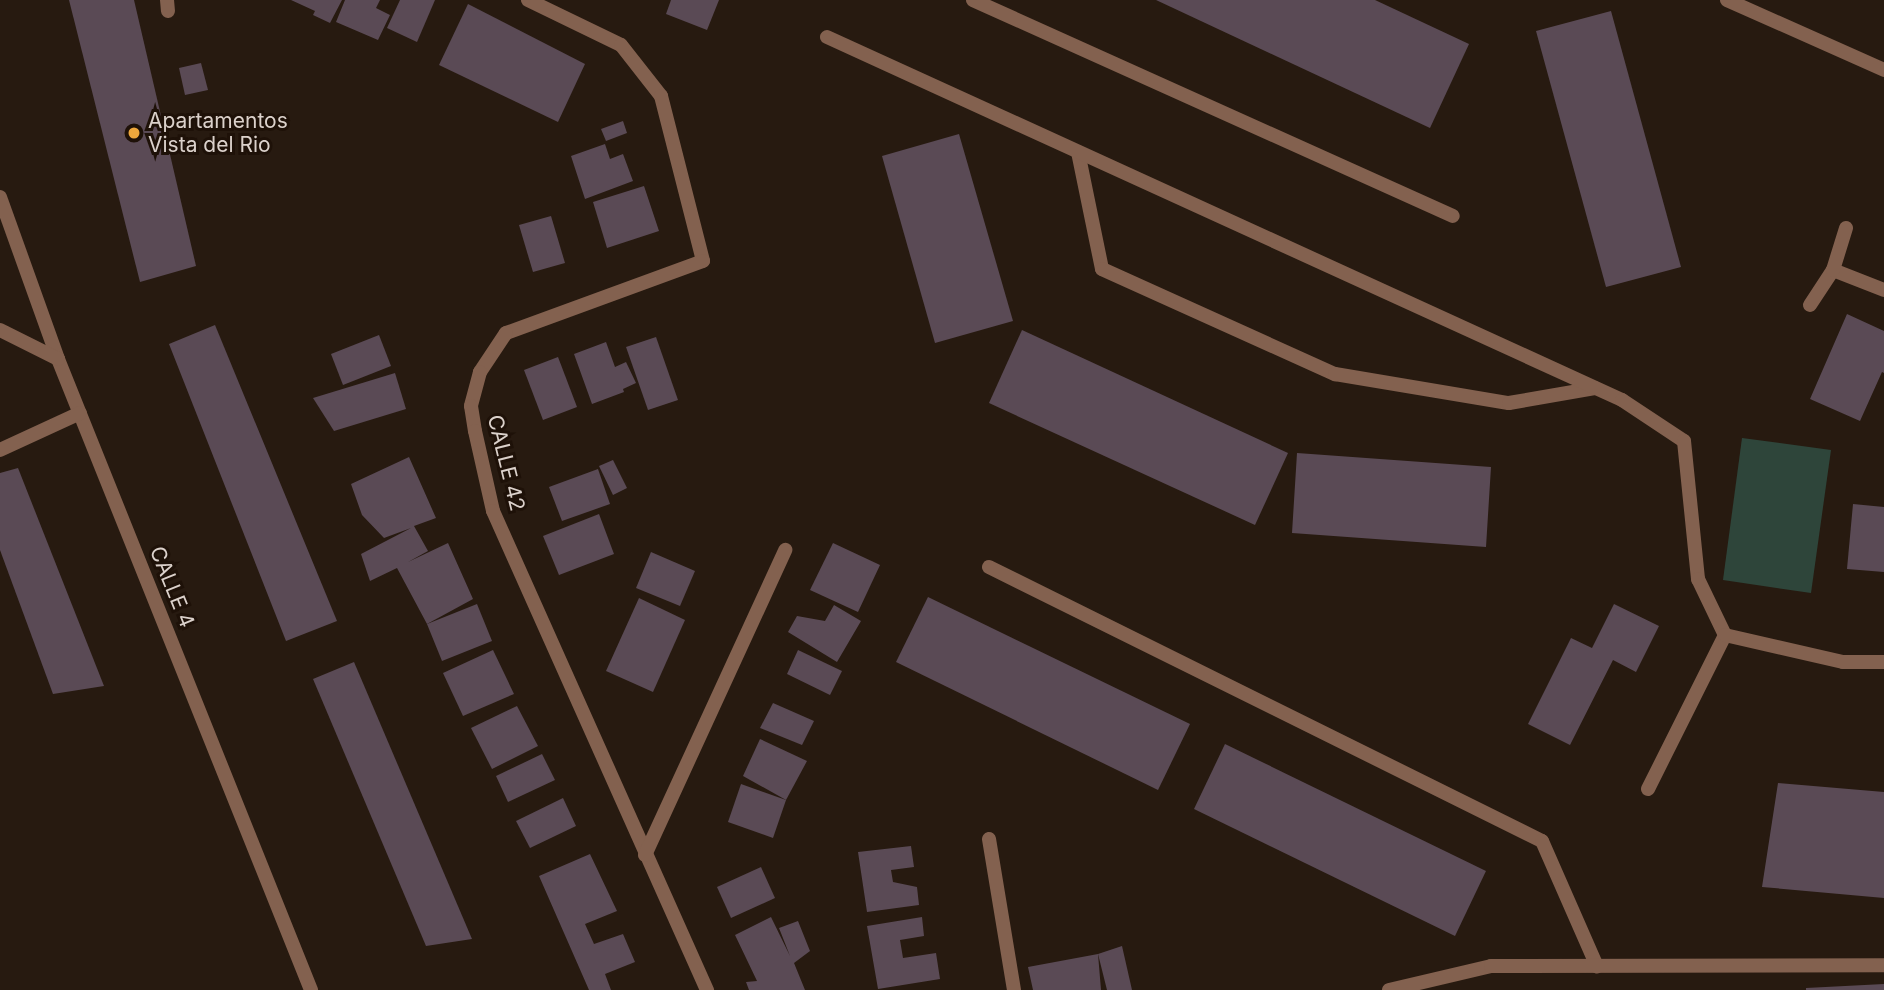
<!DOCTYPE html>
<html>
<head>
<meta charset="utf-8">
<style>
  body { margin:0 }
  #map { position:relative; width:1884px; height:990px; overflow:hidden; background:#271a10; font-family:Inter,sans-serif }
  div>[style] { position:absolute }
  .green>* { inset:0; background:#2e453a }
  .building>* { inset:0; background:#5a4a55 }
  .service>* { height:14px; margin:-7px; padding:0 7px; transform-origin:7px; border-radius:7px; background:#83614f }
  .minor>* { height:14px; margin:-7px; padding:0 7px; transform-origin:7px; border-radius:7px; background:#83614f }
  .tertiary>* { height:14px; margin:-7px; padding:0 7px; transform-origin:7px; border-radius:7px; background:#83614f }
  .dots>* { width:19px; height:19px; translate:-50% -50%; box-sizing:border-box; border:4px solid #1e1108; border-radius:50% }
  span { translate:-50% -50%; white-space:nowrap; text-align:center; line-height:1.15; -webkit-text-stroke:6px #1e1108; paint-order:stroke }
  .poi-label { font-size:21px; color:#dbd1cb }
  .left { translate:0 -50%; text-align:left }
  .street-label { font-size:21px; color:#dbd1cb }
</style>
</head>
<body>
<div id="map">
  <div class="green">
    <div style="clip-path:polygon(1742px 438px,1831px 450px,1811px 593px,1723px 580px)"></div>
  </div>
  <div class="building">
    <div style="clip-path:polygon(69px 0,134px 0,196px 266px,140px 282px)"></div>
    <div style="clip-path:polygon(291px 0,342px 0,330px 23px,313px 15px,315px 11px)"></div>
    <div style="clip-path:polygon(345px 0,380px 0,376px 8px,390px 15px,378px 40px,336px 22px)"></div>
    <div style="clip-path:polygon(400px 0,435px 0,417px 42px,387px 28px)"></div>
    <div style="clip-path:polygon(671px 0,719px 0,707px 30px,666px 14px)"></div>
    <div style="clip-path:polygon(1156px 0,1375px 0,1469px 44px,1430px 128px)"></div>
    <div style="clip-path:polygon(468px 4px,585px 64px,558px 122px,439px 65px)"></div>
    <div style="clip-path:polygon(1611px 11px,1681px 267px,1606px 287px,1536px 31px)"></div>
    <div style="clip-path:polygon(201px 63px,208px 90px,185px 95px,179px 68px)"></div>
    <div style="clip-path:polygon(623px 121px,627px 133px,606px 141px,601px 129px)"></div>
    <div style="clip-path:polygon(959px 134px,1013px 321px,935px 343px,882px 156px)"></div>
    <div style="clip-path:polygon(605px 144px,610px 159px,623px 154px,633px 181px,585px 199px,571px 156px)"></div>
    <div style="clip-path:polygon(644px 186px,659px 231px,607px 248px,593px 202px)"></div>
    <div style="clip-path:polygon(551px 216px,565px 263px,533px 272px,519px 225px)"></div>
    <div style="clip-path:polygon(1847px 314px,1884px 331px,1884px 373px,1882px 372px,1860px 421px,1810px 399px)"></div>
    <div style="clip-path:polygon(215px 325px,337px 621px,286px 641px,169px 344px)"></div>
    <div style="clip-path:polygon(1022px 330px,1288px 453px,1255px 525px,989px 403px)"></div>
    <div style="clip-path:polygon(379px 335px,391px 366px,343px 385px,331px 354px)"></div>
    <div style="clip-path:polygon(656px 337px,678px 400px,648px 410px,626px 347px)"></div>
    <div style="clip-path:polygon(606px 342px,615px 367px,626px 362px,636px 383px,623px 389px,624px 392px,592px 404px,574px 354px)"></div>
    <div style="clip-path:polygon(558px 357px,577px 407px,543px 420px,524px 370px)"></div>
    <div style="clip-path:polygon(395px 373px,406px 409px,334px 431px,313px 398px)"></div>
    <div style="clip-path:polygon(1297px 453px,1491px 467px,1486px 547px,1292px 533px)"></div>
    <div style="clip-path:polygon(409px 457px,436px 518px,414px 526px,428px 551px,408px 562px,448px 543px,473px 599px,427px 624px,397px 568px,370px 581px,361px 554px,411px 528px,384px 538px,362px 515px,351px 484px)"></div>
    <div style="clip-path:polygon(613px 460px,627px 488px,613px 495px,599px 466px)"></div>
    <div style="clip-path:polygon(18px 468px,104px 686px,53px 694px,0 550px,0 473px)"></div>
    <div style="clip-path:polygon(598px 469px,610px 504px,562px 521px,549px 487px)"></div>
    <div style="clip-path:polygon(1853px 504px,1884px 507px,1884px 572px,1847px 569px)"></div>
    <div style="clip-path:polygon(599px 514px,614px 554px,559px 575px,543px 536px)"></div>
    <div style="clip-path:polygon(833px 543px,880px 565px,858px 612px,810px 590px)"></div>
    <div style="clip-path:polygon(651px 552px,695px 571px,680px 606px,636px 588px)"></div>
    <div style="clip-path:polygon(928px 597px,1190px 724px,1158px 790px,896px 662px)"></div>
    <div style="clip-path:polygon(639px 598px,685px 620px,653px 692px,606px 671px)"></div>
    <div style="clip-path:polygon(477px 604px,492px 641px,442px 661px,427px 624px)"></div>
    <div style="clip-path:polygon(1614px 604px,1659px 626px,1636px 672px,1613px 660px,1570px 745px,1528px 724px,1571px 638px,1592px 648px)"></div>
    <div style="clip-path:polygon(834px 605px,861px 621px,837px 662px,788px 632px,797px 616px,825px 621px)"></div>
    <div style="clip-path:polygon(493px 650px,514px 694px,463px 716px,443px 673px)"></div>
    <div style="clip-path:polygon(798px 650px,842px 671px,830px 695px,787px 674px)"></div>
    <div style="clip-path:polygon(354px 662px,472px 939px,426px 946px,313px 679px)"></div>
    <div style="clip-path:polygon(773px 703px,814px 721px,802px 745px,760px 728px)"></div>
    <div style="clip-path:polygon(517px 706px,538px 746px,492px 769px,471px 728px)"></div>
    <div style="clip-path:polygon(760px 739px,807px 761px,786px 800px,743px 776px)"></div>
    <div style="clip-path:polygon(1225px 744px,1486px 871px,1455px 936px,1194px 809px)"></div>
    <div style="clip-path:polygon(542px 754px,555px 780px,508px 802px,496px 776px)"></div>
    <div style="clip-path:polygon(1778px 783px,1884px 792px,1884px 898px,1762px 887px)"></div>
    <div style="clip-path:polygon(741px 784px,786px 800px,773px 838px,728px 822px)"></div>
    <div style="clip-path:polygon(563px 798px,576px 826px,530px 848px,516px 821px)"></div>
    <div style="clip-path:polygon(911px 846px,914px 867px,891px 870px,893px 882px,917px 887px,919px 905px,867px 912px,858px 852px)"></div>
    <div style="clip-path:polygon(590px 854px,617px 911px,585px 924px,594px 944px,623px 934px,635px 962px,605px 974px,611px 990px,589px 990px,539px 876px)"></div>
    <div style="clip-path:polygon(761px 867px,775px 898px,731px 918px,717px 887px)"></div>
    <div style="clip-path:polygon(771px 917px,790px 956px,779px 928px,798px 921px,810px 951px,794px 963px,805px 990px,749px 990px,746px 982px,757px 981px,735px 935px)"></div>
    <div style="clip-path:polygon(922px 917px,924px 936px,900px 940px,903px 958px,936px 953px,940px 979px,878px 989px,867px 926px)"></div>
    <div style="clip-path:polygon(1122px 946px,1132px 990px,1107px 990px,1098px 954px)"></div>
    <div style="clip-path:polygon(1098px 954px,1101px 990px,1033px 990px,1028px 967px)"></div>
    <div style="clip-path:polygon(1884px 984px,1884px 990px,1806px 990px,1806px 988px)"></div>
  </div>
  <div class="service">
    <div style="left:973px;top:0;width:526px;rotate:24.23deg"></div>
    <div style="left:1078px;top:152px;width:119px;rotate:78.4deg"></div>
    <div style="left:1102px;top:269px;width:256px;rotate:24.3deg"></div>
    <div style="left:1335px;top:374px;width:176px;rotate:9.5deg"></div>
    <div style="left:1509px;top:403px;width:87px;rotate:-9.9deg"></div>
    <div style="left:1648px;top:789px;width:172px;rotate:-63.4deg"></div>
  </div>
  <div class="minor">
    <div style="left:167px;top:0;width:11px;rotate:85deg"></div>
    <div style="left:528px;top:0;width:103px;rotate:25.8deg"></div>
    <div style="left:621px;top:45px;width:65px;rotate:51.9deg"></div>
    <div style="left:661px;top:96px;width:170px;rotate:75.7deg"></div>
    <div style="left:703px;top:261px;width:210px;rotate:159.9deg"></div>
    <div style="left:506px;top:333px;width:47px;rotate:123.7deg"></div>
    <div style="left:480px;top:372px;width:35px;rotate:105deg"></div>
    <div style="left:471px;top:406px;width:25px;rotate:81deg"></div>
    <div style="left:475px;top:431px;width:82px;rotate:77.3deg"></div>
    <div style="left:493px;top:511px;width:525px;rotate:65.93deg"></div>
    <div style="left:827px;top:37px;width:874px;rotate:24.54deg"></div>
    <div style="left:1622px;top:400px;width:74px;rotate:33.5deg"></div>
    <div style="left:1684px;top:441px;width:139px;rotate:84.2deg"></div>
    <div style="left:1698px;top:579px;width:62px;rotate:64.3deg"></div>
    <div style="left:1725px;top:635px;width:121px;rotate:12.9deg"></div>
    <div style="left:1843px;top:662px;width:41px"></div>
    <div style="left:0;top:197px;width:172px;rotate:70.3deg"></div>
    <div style="left:58px;top:359px;width:680px;rotate:68.15deg"></div>
    <div style="left:1833px;top:270px;width:55px;rotate:21.4deg"></div>
    <div style="left:1810px;top:305px;width:42px;rotate:-56.7deg"></div>
    <div style="left:1833px;top:270px;width:44px;rotate:-72.8deg"></div>
    <div style="left:0;top:330px;width:65px;rotate:26.6deg"></div>
    <div style="left:0;top:450px;width:88px;rotate:-24.8deg"></div>
    <div style="left:989px;top:567px;width:617px;rotate:26.36deg"></div>
    <div style="left:1542px;top:841px;width:137px;rotate:66.3deg"></div>
    <div style="left:989px;top:839px;width:153px;rotate:80.6deg"></div>
    <div style="left:645px;top:855px;width:336px;rotate:-65.3deg"></div>
    <div style="left:1389px;top:990px;width:105px;rotate:-13.2deg"></div>
    <div style="left:1491px;top:966px;width:393px;rotate:-0.1deg"></div>
  </div>
  <div class="tertiary">
    <div style="left:1727px;top:0;width:172px;rotate:24deg"></div>
  </div>
  <div class="dots">
    <div style="left:134px;top:133px;background:#eea73c"></div>
  </div>
  <div class="poi-label">
    <span class="left" style="left:148px;top:133px">Apartamentos<br>Vista del Rio</span>
  </div>
  <div class="street-label">
    <span style="left:506px;top:463px;rotate:76deg">CALLE 42</span>
    <span style="left:172px;top:587px;rotate:68deg">CALLE 4</span>
  </div>
</div>
</body>
</html>
